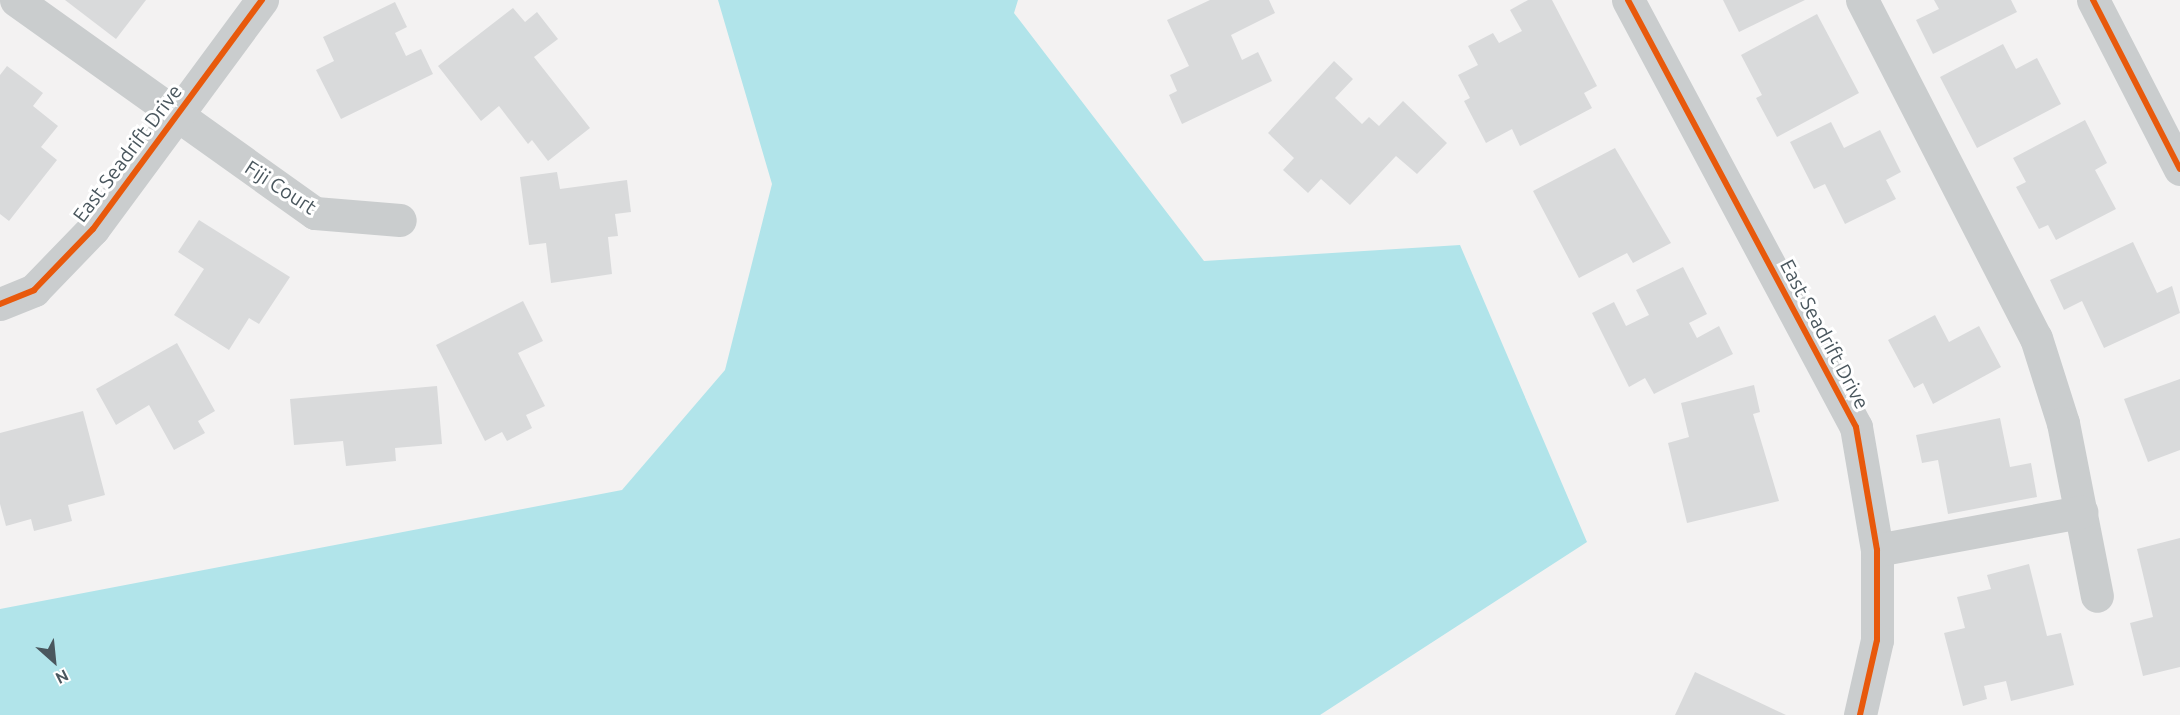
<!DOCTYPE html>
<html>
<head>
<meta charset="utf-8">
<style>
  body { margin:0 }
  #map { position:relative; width:2180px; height:715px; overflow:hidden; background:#f3f2f2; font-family:Ubuntu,sans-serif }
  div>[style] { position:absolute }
  .water>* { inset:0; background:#b1e4ea }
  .building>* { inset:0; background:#d9dadb }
  .minor>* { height:33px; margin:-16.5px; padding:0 16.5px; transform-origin:16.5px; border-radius:16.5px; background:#cacdce }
  .cycleway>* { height:6px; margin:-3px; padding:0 3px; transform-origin:3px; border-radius:3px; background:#e8590c }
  span { translate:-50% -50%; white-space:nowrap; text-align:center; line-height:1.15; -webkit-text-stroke:6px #fff; paint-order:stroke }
  .street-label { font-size:20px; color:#4a575e }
  .north { position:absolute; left:24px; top:631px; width:60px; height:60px; -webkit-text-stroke:4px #fff; paint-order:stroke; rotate:153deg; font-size:16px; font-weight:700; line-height:24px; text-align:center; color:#4a575e }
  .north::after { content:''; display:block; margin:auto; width:21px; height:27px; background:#4a575e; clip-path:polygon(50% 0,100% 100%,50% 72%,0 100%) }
</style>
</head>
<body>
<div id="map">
  <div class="water">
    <div style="clip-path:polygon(718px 0,1018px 0,1014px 13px,1204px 261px,1460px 245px,1587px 542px,1320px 715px,0 715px,0 609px,622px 490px,725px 370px,772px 184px)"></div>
  </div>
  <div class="building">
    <div style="clip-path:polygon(65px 0,146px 0,116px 39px)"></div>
    <div style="clip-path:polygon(1210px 0,1269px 0,1275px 13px,1231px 35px,1242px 60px,1258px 52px,1272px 81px,1182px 124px,1169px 95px,1177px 91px,1170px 75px,1189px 66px,1167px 20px)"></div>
    <div style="clip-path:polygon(1528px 0,1552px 0,1597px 86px,1584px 93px,1592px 108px,1520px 146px,1512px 129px,1486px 143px,1464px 101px,1470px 98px,1458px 75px,1478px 65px,1468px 46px,1493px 33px,1499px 43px,1522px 31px,1510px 10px)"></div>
    <div style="clip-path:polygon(1723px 0,1805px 0,1739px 32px)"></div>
    <div style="clip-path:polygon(1934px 0,2011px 0,2017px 12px,1933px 54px,1916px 20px,1939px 9px)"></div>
    <div style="clip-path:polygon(395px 2px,407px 27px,395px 33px,406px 56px,421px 49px,433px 74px,341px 119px,316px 70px,334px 61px,323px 37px)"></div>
    <div style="clip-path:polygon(513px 8px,525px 22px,537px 12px,558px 39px,534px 57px,590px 128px,548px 161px,532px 140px,528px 144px,499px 106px,481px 121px,438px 66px)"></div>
    <div style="clip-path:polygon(1817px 14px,1859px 93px,1777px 137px,1756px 98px,1762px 95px,1741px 55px)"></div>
    <div style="clip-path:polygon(2003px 44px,2016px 69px,2037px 58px,2061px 104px,1977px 148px,1940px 77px)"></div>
    <div style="clip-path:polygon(1334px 61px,1353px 79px,1335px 98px,1362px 124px,1369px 117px,1379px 126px,1403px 101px,1447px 143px,1417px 174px,1396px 156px,1350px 205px,1321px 179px,1308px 193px,1283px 170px,1294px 158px,1268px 133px)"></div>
    <div style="clip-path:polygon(7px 66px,43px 93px,33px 106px,58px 126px,41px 147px,57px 160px,9px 221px,0 214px,0 75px)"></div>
    <div style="clip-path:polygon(2085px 120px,2107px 163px,2095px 170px,2116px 209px,2056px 240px,2048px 225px,2039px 229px,2016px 187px,2026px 182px,2013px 158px)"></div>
    <div style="clip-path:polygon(1831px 122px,1844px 148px,1880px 130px,1901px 172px,1886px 180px,1896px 199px,1845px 224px,1825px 184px,1814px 189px,1790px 142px)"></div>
    <div style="clip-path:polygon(1615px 148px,1671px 243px,1633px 263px,1627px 253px,1579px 278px,1533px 191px)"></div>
    <div style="clip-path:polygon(557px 172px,560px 189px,627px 180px,631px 212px,615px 214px,618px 236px,608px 237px,612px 274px,551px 283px,546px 243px,529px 245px,520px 177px)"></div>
    <div style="clip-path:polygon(199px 220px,290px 277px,259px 324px,249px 318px,229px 350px,174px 315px,204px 269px,178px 252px)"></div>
    <div style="clip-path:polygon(2133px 242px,2157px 293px,2172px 286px,2180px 313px,2104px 348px,2082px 301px,2064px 310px,2050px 280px)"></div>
    <div style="clip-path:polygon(1683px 267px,1707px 314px,1689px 323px,1697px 338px,1719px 326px,1733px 354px,1654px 394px,1645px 378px,1629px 387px,1592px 313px,1614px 302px,1626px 326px,1649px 315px,1636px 290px)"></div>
    <div style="clip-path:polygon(523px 301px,543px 341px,518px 353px,545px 406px,526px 415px,532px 428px,507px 441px,502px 432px,485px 441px,436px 345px)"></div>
    <div style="clip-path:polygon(1935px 315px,1949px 342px,1979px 326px,2001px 367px,1933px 404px,1923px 383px,1914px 388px,1888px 340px)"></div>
    <div style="clip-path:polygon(177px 343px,215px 411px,198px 421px,205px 433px,174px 450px,149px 405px,116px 425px,96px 389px)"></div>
    <div style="clip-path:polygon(2180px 379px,2180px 450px,2148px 462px,2124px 399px)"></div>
    <div style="clip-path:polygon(1754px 385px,1760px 412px,1753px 414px,1779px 501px,1687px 523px,1668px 443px,1689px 437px,1681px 403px)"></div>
    <div style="clip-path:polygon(437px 386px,442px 444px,395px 448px,396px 461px,346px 466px,343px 441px,294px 445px,290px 399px)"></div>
    <div style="clip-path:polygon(83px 411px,105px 495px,68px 505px,72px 521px,34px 531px,31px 519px,6px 526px,0 504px,0 433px)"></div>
    <div style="clip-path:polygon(2000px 418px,2010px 467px,2031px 463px,2037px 497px,1948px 514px,1938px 460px,1922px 463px,1916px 435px)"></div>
    <div style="clip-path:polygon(2180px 538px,2180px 667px,2143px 676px,2130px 623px,2153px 617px,2137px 549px)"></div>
    <div style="clip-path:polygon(2029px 564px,2047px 636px,2061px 633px,2074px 685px,2011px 701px,2006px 681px,1984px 686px,1987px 699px,1963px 706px,1944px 633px,1965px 628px,1957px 597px,1991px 589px,1987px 575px)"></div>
    <div style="clip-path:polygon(1695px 672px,1786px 715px,1675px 715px)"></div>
  </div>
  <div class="minor">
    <div style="left:16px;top:0;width:367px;rotate:35.5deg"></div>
    <div style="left:315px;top:213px;width:85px;rotate:4.7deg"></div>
    <div style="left:1628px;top:0;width:484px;rotate:61.9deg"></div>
    <div style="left:1856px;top:427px;width:125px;rotate:80.3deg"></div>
    <div style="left:1877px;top:550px;width:90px;rotate:90deg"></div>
    <div style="left:1877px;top:640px;width:77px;rotate:102.8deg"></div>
    <div style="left:1862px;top:0;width:380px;rotate:62.8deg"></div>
    <div style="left:2036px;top:338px;width:89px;rotate:72.4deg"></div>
    <div style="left:2063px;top:423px;width:176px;rotate:78.9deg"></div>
    <div style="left:2093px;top:0;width:190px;rotate:62.8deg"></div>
    <div style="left:0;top:304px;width:37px;rotate:-22deg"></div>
    <div style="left:34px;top:290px;width:85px;rotate:-46deg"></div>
    <div style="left:93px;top:229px;width:285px;rotate:-53.6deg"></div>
    <div style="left:1877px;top:550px;width:208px;rotate:-10.6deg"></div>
  </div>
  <div class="cycleway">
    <div style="left:1628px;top:0;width:484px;rotate:61.9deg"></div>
    <div style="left:1856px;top:427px;width:125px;rotate:80.3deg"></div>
    <div style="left:1877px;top:550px;width:90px;rotate:90deg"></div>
    <div style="left:1877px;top:640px;width:77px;rotate:102.8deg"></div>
    <div style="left:2093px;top:0;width:190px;rotate:62.8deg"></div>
    <div style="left:0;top:304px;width:37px;rotate:-22deg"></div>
    <div style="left:34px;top:290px;width:85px;rotate:-46deg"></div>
    <div style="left:93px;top:229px;width:285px;rotate:-53.6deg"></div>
  </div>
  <div class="street-label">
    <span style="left:127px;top:153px;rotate:-53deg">East Seadrift Drive</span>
    <span style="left:281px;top:187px;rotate:33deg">Fiji Court</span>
    <span style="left:1825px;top:334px;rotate:62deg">East Seadrift Drive</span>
  </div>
  <div class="north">N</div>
</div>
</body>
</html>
